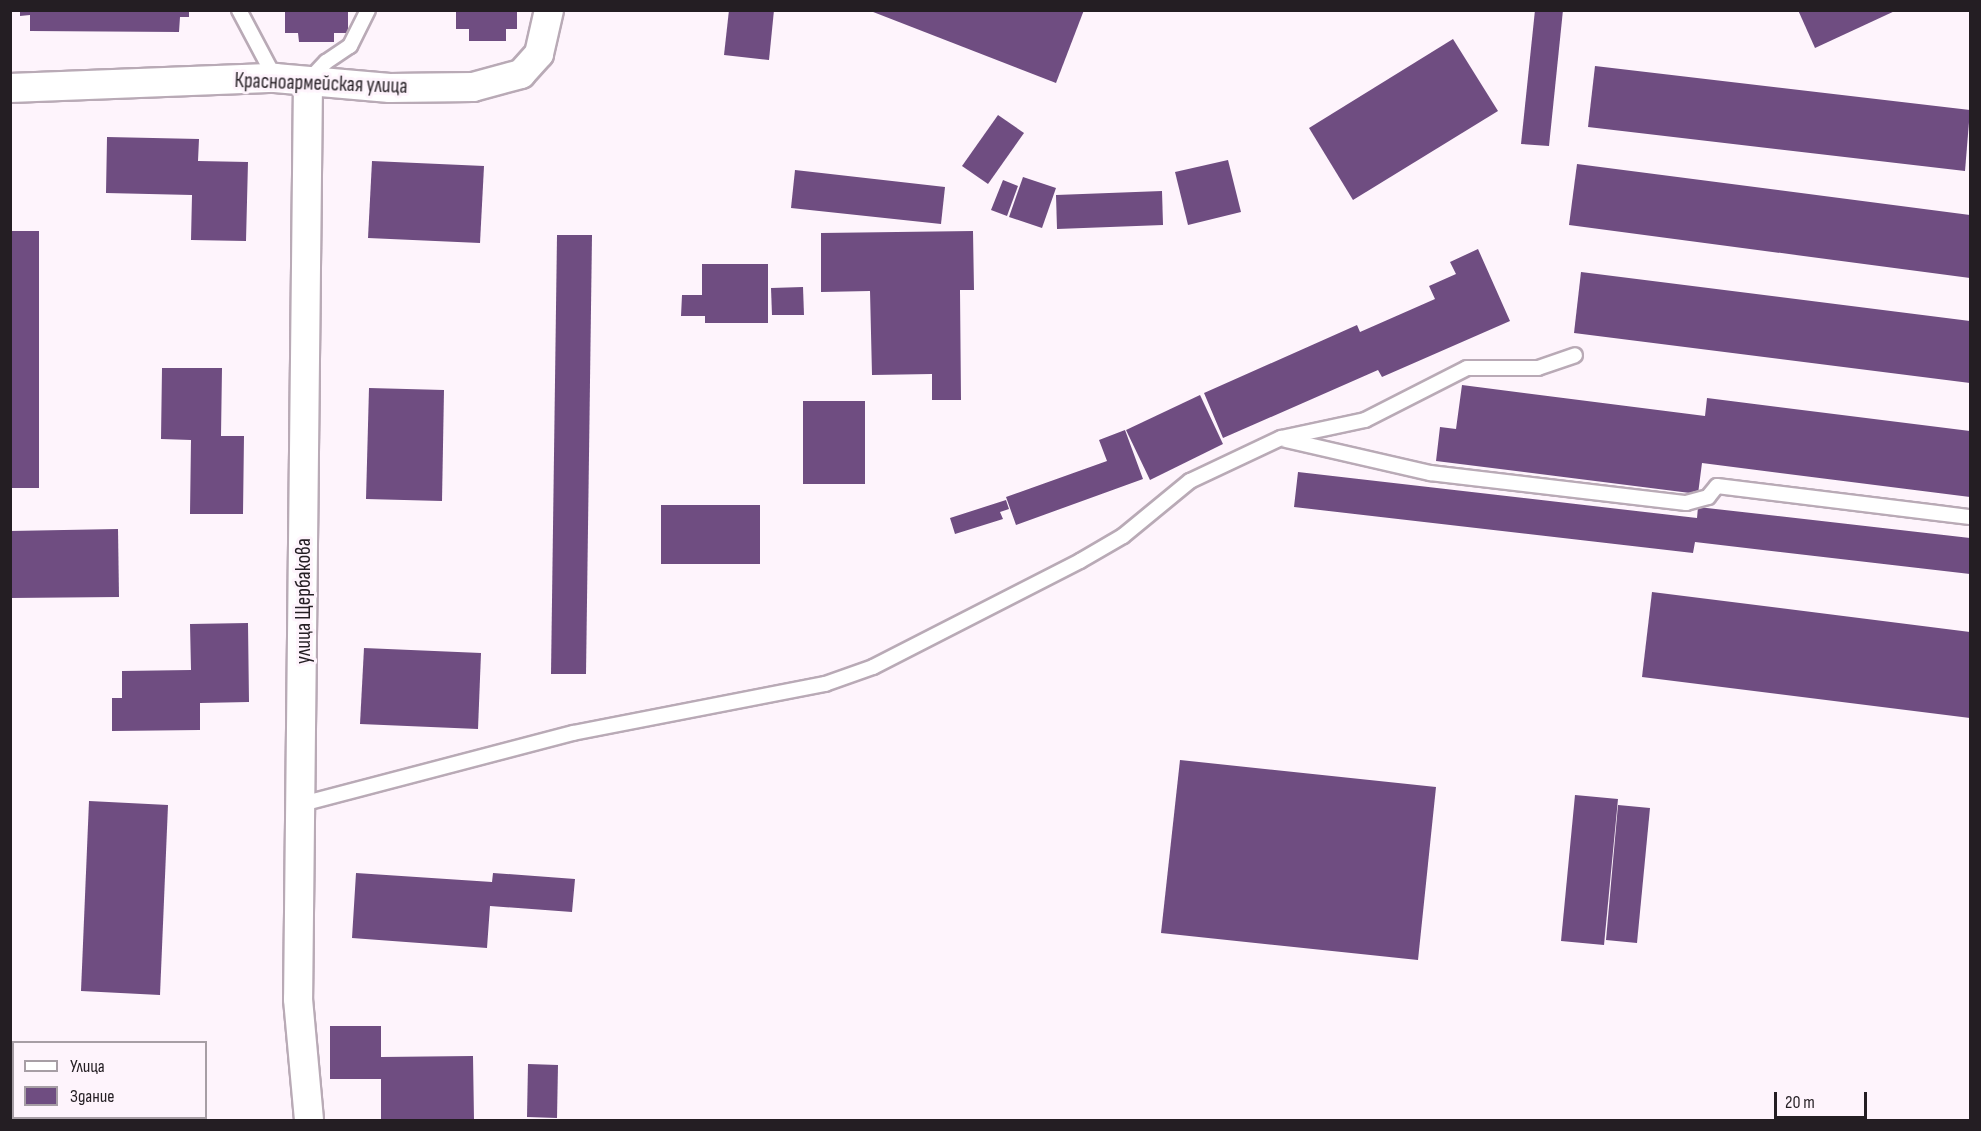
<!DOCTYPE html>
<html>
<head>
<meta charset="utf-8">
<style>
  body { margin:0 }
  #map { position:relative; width:1981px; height:1131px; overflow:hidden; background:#fef4fc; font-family:"Sofia Sans Condensed",sans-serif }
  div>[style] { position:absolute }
  .building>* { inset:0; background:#6f4d81 }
  .roads { filter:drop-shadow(2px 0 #b9aab6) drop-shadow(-2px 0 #b9aab6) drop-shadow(0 2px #b9aab6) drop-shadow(0 -2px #b9aab6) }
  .service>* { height:14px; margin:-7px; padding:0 7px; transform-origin:7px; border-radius:7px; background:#fff }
  .minor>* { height:28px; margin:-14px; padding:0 14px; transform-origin:14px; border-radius:14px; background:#fff }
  span { translate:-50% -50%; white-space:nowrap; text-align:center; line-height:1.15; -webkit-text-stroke:6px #fef4fc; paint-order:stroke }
  .street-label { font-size:21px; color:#241e23 }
  .frame { position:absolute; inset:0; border:12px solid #241e23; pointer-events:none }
  .legend { position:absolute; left:12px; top:1041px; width:195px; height:78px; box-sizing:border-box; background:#fef4fc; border:2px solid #a79ea5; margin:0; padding:8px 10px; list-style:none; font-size:18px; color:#241e23 }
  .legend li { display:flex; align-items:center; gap:12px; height:30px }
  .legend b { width:30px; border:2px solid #a79ea5 }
  .scale { position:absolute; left:1774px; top:1092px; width:93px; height:27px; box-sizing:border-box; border:3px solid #241e23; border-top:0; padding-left:8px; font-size:18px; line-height:21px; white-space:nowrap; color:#241e23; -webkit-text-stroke:4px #fef4fc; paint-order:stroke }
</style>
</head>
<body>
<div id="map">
  <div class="building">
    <div style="clip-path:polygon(20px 10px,189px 10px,189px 17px,180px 17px,179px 32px,30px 31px,30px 15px,20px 16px)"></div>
    <div style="clip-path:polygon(285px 10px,348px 10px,348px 33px,334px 33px,334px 42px,299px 42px,298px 33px,285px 33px)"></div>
    <div style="clip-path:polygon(456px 10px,517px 10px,517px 29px,506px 29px,506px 41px,469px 41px,469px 29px,456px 29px)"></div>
    <div style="clip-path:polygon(729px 10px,774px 10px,769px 60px,724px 55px)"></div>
    <div style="clip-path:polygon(868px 10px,1084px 10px,1056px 83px)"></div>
    <div style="clip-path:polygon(1535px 10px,1563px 10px,1549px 146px,1521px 144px)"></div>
    <div style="clip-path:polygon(1798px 10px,1897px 10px,1815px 48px)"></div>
    <div style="clip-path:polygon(1453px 39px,1498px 111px,1353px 200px,1309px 128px)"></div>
    <div style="clip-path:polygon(1595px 66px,1970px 110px,1965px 171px,1588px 127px)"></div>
    <div style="clip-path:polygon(998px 115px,1024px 133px,988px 184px,962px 166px)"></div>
    <div style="clip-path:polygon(107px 137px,199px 139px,198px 161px,248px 162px,246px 241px,191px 240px,192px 195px,106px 193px)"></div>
    <div style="clip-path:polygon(1228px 160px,1241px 212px,1188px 225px,1175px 172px)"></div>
    <div style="clip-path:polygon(372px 161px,484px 166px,480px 243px,368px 238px)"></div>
    <div style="clip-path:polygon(1577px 164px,1970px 215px,1970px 278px,1569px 225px)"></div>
    <div style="clip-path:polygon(795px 170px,945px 187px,941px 224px,791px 208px)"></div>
    <div style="clip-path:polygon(1023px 177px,1056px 188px,1042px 228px,1009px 217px)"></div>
    <div style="clip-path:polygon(1003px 180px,1018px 186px,1007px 216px,991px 210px)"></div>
    <div style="clip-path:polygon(1162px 191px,1163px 225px,1057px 229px,1056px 195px)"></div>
    <div style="clip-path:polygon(10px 231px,39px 231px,39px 488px,10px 488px)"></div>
    <div style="clip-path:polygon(973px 231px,974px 290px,960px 290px,961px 400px,932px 400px,932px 374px,872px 375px,870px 291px,821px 292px,821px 233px)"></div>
    <div style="clip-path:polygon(557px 235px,592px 235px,586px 674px,551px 674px)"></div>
    <div style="clip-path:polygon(1478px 249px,1510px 321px,1382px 377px,1378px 370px,1223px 438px,1204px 393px,1357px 325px,1360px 332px,1435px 299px,1429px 286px,1456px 274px,1450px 262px)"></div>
    <div style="clip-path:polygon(702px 264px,768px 264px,768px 323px,705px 323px,705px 316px,681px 316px,682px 295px,702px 295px)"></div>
    <div style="clip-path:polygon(1581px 272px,1970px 321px,1970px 383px,1574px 333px)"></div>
    <div style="clip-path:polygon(803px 287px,804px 315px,772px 315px,771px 288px)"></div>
    <div style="clip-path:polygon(162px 368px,222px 368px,221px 436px,244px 436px,243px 514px,190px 514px,191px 440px,161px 439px)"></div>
    <div style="clip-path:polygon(1462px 385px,1705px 416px,1707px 398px,1970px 431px,1970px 497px,1702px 463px,1698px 494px,1436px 461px,1440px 427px,1456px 429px)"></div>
    <div style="clip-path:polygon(369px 388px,444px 390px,442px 501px,366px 499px)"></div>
    <div style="clip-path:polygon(1200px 395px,1223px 444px,1150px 480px,1126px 430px)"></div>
    <div style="clip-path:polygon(803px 401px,865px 401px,865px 484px,803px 484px)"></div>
    <div style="clip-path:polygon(1125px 430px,1143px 479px,1016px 525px,1006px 497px,1107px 461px,1099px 440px)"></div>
    <div style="clip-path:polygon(1298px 472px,1697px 518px,1698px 507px,1970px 538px,1970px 574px,1695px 542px,1693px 553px,1294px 507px)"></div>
    <div style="clip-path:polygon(1006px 500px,1009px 509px,1000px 512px,1003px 519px,955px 534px,950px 518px)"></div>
    <div style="clip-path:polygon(661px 505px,760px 505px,760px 564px,661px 564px)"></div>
    <div style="clip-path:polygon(118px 529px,119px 597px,10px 598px,10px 531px)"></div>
    <div style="clip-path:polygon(1652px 592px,1970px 632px,1970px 718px,1642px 677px)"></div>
    <div style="clip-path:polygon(248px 623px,249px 702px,200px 703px,200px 730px,112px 731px,112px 698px,122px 698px,122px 671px,191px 670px,190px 624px)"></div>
    <div style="clip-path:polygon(364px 648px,481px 653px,478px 729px,360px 724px)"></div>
    <div style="clip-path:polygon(1180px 760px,1436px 787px,1418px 960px,1161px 933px)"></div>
    <div style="clip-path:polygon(1575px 795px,1618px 799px,1604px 945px,1561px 941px)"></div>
    <div style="clip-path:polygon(89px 801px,168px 805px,160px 995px,81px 991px)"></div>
    <div style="clip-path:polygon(1618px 805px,1650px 808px,1637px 943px,1606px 940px)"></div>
    <div style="clip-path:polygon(356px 873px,492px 882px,493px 873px,575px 879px,572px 912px,490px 906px,487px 948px,352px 938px)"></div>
    <div style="clip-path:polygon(330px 1026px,381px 1026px,381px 1057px,473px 1056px,474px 1120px,381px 1120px,381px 1079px,330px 1079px)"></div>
    <div style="clip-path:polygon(528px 1064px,558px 1065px,557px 1118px,527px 1117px)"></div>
    <div style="clip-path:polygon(10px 1083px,14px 1118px,50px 1118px,49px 1120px,10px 1120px)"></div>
    <div style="clip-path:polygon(73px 1118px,137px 1118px,136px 1120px)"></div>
  </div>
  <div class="roads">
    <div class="service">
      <div style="left:239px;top:10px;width:77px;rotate:62.1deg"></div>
      <div style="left:309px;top:80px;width:25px;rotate:-47deg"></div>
      <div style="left:326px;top:62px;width:29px;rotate:-34deg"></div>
      <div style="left:350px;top:46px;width:40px;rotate:-63.4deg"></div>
      <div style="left:1286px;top:440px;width:148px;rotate:12.9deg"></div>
      <div style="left:1430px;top:473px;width:258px;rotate:6.7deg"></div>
      <div style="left:1686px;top:503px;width:23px;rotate:-15deg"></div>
      <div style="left:1708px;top:497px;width:14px;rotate:-51deg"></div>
      <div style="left:1717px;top:486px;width:255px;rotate:7deg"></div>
      <div style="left:302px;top:804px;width:280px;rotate:-14.7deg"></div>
      <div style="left:573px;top:733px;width:257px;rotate:-11deg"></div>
      <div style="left:825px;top:684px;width:51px;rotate:-19.5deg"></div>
      <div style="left:873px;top:667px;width:233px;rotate:-27.1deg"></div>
      <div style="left:1080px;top:561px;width:50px;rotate:-30.2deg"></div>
      <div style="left:1123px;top:536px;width:87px;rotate:-39.4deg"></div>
      <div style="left:1190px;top:481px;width:101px;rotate:-25.3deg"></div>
      <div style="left:1281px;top:438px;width:86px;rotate:-12.1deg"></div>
      <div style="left:1365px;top:420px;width:114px;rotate:-27deg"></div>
      <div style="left:1467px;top:368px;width:71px"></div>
      <div style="left:1538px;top:368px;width:39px;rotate:-19deg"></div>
    </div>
    <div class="minor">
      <div style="left:308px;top:82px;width:917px;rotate:90.62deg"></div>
      <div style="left:298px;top:999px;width:121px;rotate:84.8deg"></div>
      <div style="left:10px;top:88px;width:265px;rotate:-2.2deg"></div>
      <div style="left:275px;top:78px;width:115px;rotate:5deg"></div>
      <div style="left:390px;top:88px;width:83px;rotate:-0.7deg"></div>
      <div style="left:473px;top:87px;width:50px;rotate:-15.2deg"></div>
      <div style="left:521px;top:74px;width:27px;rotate:-48deg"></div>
      <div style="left:539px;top:54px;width:45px;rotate:-77.2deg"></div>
    </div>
  </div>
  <div class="street-label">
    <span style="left:321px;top:84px;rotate:2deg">Красноармейская улица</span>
    <span style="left:304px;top:601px;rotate:-90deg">улица Щербакова</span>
  </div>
  <div class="frame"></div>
  <ul class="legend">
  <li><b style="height:8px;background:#fff"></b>Улица</li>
  <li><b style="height:16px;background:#6f4d81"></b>Здание</li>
  </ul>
  <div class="scale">20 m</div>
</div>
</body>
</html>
